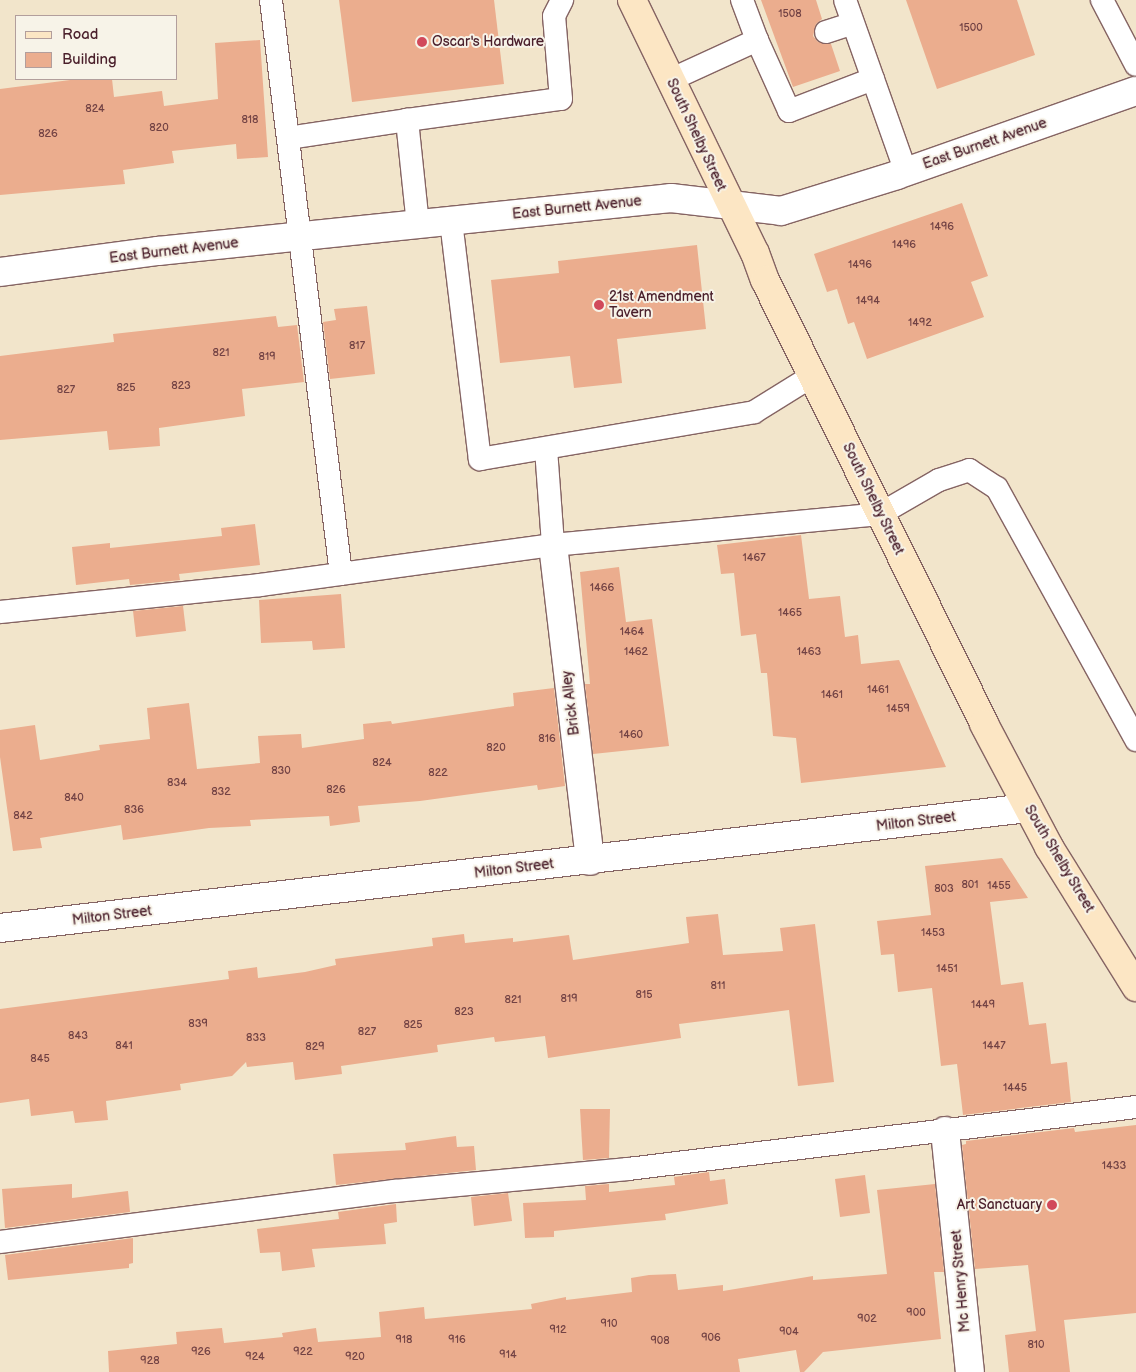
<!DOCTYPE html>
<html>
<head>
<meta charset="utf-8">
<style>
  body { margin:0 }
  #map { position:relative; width:1136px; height:1372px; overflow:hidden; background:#f2e5cb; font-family:"Balsamiq Sans",sans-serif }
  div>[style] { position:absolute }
  .building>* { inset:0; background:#ebad8e }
  .roads { filter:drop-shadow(1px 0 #856463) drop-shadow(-1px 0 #856463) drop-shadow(0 1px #856463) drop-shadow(0 -1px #856463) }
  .service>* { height:22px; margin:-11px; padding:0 11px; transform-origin:11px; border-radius:11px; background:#fff }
  .minor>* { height:28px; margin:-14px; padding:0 14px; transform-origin:14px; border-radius:14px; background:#fff }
  .tertiary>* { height:28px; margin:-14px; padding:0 14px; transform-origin:14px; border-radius:14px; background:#fff }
  .secondary>* { height:28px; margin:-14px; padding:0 14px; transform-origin:14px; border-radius:14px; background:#fce6c4 }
  .dots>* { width:14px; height:14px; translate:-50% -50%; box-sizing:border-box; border:2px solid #f7f3e8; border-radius:50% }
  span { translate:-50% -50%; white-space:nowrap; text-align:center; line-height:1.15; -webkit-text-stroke:4px #f7f3e8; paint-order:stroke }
  .number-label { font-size:11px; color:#724244 }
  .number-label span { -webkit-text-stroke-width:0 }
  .poi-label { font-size:14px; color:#4a1f2b }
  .left { translate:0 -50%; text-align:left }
  .right { translate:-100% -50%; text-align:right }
  .street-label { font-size:14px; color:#4a1f2b }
  .legend { position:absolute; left:15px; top:15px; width:162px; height:65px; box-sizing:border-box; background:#f7f3e8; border:1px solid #b29e9c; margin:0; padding:6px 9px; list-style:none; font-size:15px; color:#4a1f2b }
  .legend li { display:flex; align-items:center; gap:10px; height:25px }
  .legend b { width:25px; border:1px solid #b29e9c }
</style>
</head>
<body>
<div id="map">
  <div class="building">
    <div style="clip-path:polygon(339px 0,494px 0,504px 84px,352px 102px)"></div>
    <div style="clip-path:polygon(761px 0,816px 0,822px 19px,816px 24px,813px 36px,818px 42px,831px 44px,840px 71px,793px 87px)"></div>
    <div style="clip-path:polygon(906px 0,1017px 0,1035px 55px,937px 89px)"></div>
    <div style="clip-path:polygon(260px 40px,268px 157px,237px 159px,236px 144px,172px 151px,174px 163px,123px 170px,125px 184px,0 195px,0 89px,78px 79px,112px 79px,114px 97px,162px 91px,164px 106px,218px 99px,215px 43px)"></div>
    <div style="clip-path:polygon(962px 203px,988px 276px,971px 282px,984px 317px,867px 359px,854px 322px,848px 324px,837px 289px,827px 292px,814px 254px)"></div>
    <div style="clip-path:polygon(697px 245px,706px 329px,617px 339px,622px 383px,574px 388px,570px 356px,500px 363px,491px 280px,559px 273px,558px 261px)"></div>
    <div style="clip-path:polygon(367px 306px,375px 374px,330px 379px,323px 322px,336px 320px,334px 309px)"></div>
    <div style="clip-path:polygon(276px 316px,278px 327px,297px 325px,304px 382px,242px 389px,245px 416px,159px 428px,160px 446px,109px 450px,107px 431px,0 440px,0 356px,114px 342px,113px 334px)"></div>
    <div style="clip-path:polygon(255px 524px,260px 565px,179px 574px,180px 580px,130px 585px,129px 579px,76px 585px,72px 547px,110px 543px,110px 548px,222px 536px,221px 528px)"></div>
    <div style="clip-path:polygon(801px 535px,809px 599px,840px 596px,845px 637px,858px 635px,861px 664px,899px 660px,946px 767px,801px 783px,796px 738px,773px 736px,767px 673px,761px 673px,756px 634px,741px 636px,734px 573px,721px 574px,717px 545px)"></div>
    <div style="clip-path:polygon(619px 567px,626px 622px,652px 619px,669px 746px,593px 754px,585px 684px,590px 684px,580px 572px)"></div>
    <div style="clip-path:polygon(341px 594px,345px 648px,313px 650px,312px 641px,261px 643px,259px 600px)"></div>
    <div style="clip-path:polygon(183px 606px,186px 631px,136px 637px,133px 611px)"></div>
    <div style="clip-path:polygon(554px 688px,565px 786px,538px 790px,537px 785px,420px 801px,358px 806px,360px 822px,330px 826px,329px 816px,250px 820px,251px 826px,209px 828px,123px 840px,121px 825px,40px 838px,42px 848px,13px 851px,0 757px,0 730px,35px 725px,40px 760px,100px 750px,99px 745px,150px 739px,147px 708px,189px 703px,197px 769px,260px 763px,258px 736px,301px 734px,302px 748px,364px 739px,363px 724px,391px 721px,392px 724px,514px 706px,513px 693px)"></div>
    <div style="clip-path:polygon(1002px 858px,1028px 898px,990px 902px,1001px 985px,1023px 982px,1029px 1025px,1046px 1023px,1051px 1064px,1067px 1062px,1071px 1102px,963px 1115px,957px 1064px,941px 1066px,932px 988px,898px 992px,894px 954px,881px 955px,877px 921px,931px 915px,925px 866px)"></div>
    <div style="clip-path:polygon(718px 914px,723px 955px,783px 951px,780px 928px,815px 924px,834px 1082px,798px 1086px,789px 1010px,679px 1024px,681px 1038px,548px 1058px,545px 1036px,495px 1042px,494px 1037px,437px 1045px,438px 1052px,341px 1066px,342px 1074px,295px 1080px,293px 1062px,247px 1067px,246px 1062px,232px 1076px,180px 1084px,181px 1090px,106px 1101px,108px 1120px,75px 1123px,73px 1111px,31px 1116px,29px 1099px,0 1103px,0 1009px,229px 979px,228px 971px,257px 967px,258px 978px,305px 972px,336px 965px,335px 959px,433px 946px,432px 938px,464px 934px,465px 943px,513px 938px,513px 942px,569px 935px,573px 960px,689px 943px,686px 917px)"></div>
    <div style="clip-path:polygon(580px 1109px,610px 1109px,609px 1158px,583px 1160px)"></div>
    <div style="clip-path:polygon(1136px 1125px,1136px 1313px,1064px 1320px,1070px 1372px,1009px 1372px,1005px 1335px,1036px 1331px,1028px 1265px,975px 1269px,962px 1145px,966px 1144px,966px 1141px,1074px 1128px,1075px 1132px)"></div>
    <div style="clip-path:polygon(456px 1136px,457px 1147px,474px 1146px,476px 1170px,336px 1185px,333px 1154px,406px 1150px,405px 1143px)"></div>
    <div style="clip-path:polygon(709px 1172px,710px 1181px,725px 1179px,728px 1204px,665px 1214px,666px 1220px,554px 1231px,554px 1237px,525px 1238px,523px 1203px,586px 1200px,585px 1186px,609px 1184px,609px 1192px,675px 1185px,674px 1177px)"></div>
    <div style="clip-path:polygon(865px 1175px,870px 1213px,840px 1217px,835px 1179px)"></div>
    <div style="clip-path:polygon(72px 1184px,72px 1198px,128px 1191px,130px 1212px,5px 1228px,2px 1189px)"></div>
    <div style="clip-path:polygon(935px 1184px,944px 1272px,934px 1272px,941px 1339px,823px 1352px,804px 1372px,800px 1372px,796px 1350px,738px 1359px,740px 1372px,109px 1372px,108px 1351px,177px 1344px,176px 1332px,222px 1328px,224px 1343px,283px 1337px,282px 1333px,316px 1328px,318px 1342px,381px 1337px,379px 1312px,424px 1307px,425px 1319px,532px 1309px,531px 1304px,566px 1297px,566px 1300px,632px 1292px,631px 1278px,649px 1275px,676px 1274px,678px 1290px,723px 1285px,723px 1291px,813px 1276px,813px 1280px,887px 1274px,877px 1190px)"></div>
    <div style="clip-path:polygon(508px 1193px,512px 1221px,474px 1226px,471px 1197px)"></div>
    <div style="clip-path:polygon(396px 1204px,397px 1222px,384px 1224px,386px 1244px,312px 1249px,315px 1267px,282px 1271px,280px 1252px,260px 1253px,257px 1229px,339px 1219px,338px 1212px)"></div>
    <div style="clip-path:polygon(133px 1238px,133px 1263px,129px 1264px,129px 1268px,8px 1280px,5px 1255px)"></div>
  </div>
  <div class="roads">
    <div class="service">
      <div style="left:271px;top:0;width:578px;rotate:83.05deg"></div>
      <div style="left:742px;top:0;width:43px;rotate:69.4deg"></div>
      <div style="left:845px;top:0;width:182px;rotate:70.5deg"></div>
      <div style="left:1102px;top:0;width:73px;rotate:62.4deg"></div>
      <div style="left:826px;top:32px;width:28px;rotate:-18deg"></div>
      <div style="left:670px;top:80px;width:96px;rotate:-24.7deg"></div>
      <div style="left:757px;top:40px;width:78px;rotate:65.7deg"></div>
      <div style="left:789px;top:111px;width:90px;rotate:-20.9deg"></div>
      <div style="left:288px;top:138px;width:120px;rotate:-8.6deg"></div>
      <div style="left:451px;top:221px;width:240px;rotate:83.1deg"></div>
      <div style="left:480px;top:459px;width:278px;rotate:-9.7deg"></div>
      <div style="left:754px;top:412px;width:68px;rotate:-31.8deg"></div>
      <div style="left:418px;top:225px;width:106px;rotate:-96deg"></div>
      <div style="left:407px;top:120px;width:155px;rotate:-7.8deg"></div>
      <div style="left:561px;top:99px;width:83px;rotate:-94.8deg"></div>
      <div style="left:554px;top:16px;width:18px;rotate:-63deg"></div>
      <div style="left:546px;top:449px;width:96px;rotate:85.8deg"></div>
      <div style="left:0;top:612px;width:261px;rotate:-5.9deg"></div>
      <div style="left:260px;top:585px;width:296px;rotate:-7.8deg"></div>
      <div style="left:553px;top:545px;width:328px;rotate:-5.4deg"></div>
      <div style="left:880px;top:514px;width:68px;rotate:-30deg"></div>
      <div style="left:939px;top:480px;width:32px;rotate:-18deg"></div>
      <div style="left:969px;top:470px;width:33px;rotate:33deg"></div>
      <div style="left:997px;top:488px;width:288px;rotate:61.1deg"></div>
      <div style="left:0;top:1242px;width:398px;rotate:-7.4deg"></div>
      <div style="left:395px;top:1191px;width:234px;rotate:-5.4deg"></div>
      <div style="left:628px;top:1169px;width:512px;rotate:-6.96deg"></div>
    </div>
    <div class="minor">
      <div style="left:553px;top:545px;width:318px;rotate:83.3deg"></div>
      <div style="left:0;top:928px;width:1035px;rotate:-6.66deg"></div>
      <div style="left:945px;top:1131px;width:242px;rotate:84.1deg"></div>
    </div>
    <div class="tertiary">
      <div style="left:0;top:272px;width:159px;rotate:-7.6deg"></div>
      <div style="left:158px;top:251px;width:516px;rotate:-5.9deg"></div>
      <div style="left:671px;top:198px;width:111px;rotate:6.7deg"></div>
      <div style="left:781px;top:211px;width:121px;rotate:-17.2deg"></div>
      <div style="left:897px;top:175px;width:253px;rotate:-19.4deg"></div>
    </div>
    <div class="secondary">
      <div style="left:632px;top:0;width:281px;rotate:64.1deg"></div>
      <div style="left:755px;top:253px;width:29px;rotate:70deg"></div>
      <div style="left:765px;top:280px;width:495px;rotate:63.7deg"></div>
      <div style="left:984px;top:724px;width:139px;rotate:62.1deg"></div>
      <div style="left:1049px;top:847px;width:165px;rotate:58.1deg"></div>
    </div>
  </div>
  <div class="dots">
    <div style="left:422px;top:42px;background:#d1495b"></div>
    <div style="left:599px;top:305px;background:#d1495b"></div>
    <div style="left:1052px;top:1205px;background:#d1495b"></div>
  </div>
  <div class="number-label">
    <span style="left:790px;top:14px">1508</span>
    <span style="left:971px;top:28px">1500</span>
    <span style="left:95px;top:109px">824</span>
    <span style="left:250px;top:120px">818</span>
    <span style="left:159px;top:128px">820</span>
    <span style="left:48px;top:134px">826</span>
    <span style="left:942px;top:227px">1496</span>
    <span style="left:904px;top:245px">1496</span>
    <span style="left:860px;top:265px">1496</span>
    <span style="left:868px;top:301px">1494</span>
    <span style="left:920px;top:323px">1492</span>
    <span style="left:357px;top:346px">817</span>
    <span style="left:221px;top:353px">821</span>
    <span style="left:267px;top:357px">819</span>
    <span style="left:181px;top:386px">823</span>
    <span style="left:126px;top:388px">825</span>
    <span style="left:66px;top:390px">827</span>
    <span style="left:754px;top:558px">1467</span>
    <span style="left:602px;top:588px">1466</span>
    <span style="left:790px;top:613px">1465</span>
    <span style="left:632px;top:632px">1464</span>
    <span style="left:636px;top:652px">1462</span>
    <span style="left:809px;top:652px">1463</span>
    <span style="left:878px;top:690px">1461</span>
    <span style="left:832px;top:695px">1461</span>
    <span style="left:898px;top:709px">1459</span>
    <span style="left:631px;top:735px">1460</span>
    <span style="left:547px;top:739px">816</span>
    <span style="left:496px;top:748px">820</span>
    <span style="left:382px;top:763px">824</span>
    <span style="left:281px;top:771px">830</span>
    <span style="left:438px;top:773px">822</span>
    <span style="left:177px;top:783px">834</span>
    <span style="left:336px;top:790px">826</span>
    <span style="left:221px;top:792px">832</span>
    <span style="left:74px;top:798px">840</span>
    <span style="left:134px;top:810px">836</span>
    <span style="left:23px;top:816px">842</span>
    <span style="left:970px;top:885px">801</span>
    <span style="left:999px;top:886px">1455</span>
    <span style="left:944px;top:889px">803</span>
    <span style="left:933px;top:933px">1453</span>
    <span style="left:947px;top:969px">1451</span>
    <span style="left:718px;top:986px">811</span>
    <span style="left:644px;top:995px">815</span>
    <span style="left:569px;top:999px">819</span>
    <span style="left:513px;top:1000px">821</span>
    <span style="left:983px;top:1005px">1449</span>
    <span style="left:464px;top:1012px">823</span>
    <span style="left:198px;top:1024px">839</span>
    <span style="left:413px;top:1025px">825</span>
    <span style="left:367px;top:1032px">827</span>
    <span style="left:78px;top:1036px">843</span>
    <span style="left:256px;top:1038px">833</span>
    <span style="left:124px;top:1046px">841</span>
    <span style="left:994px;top:1046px">1447</span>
    <span style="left:315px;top:1047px">829</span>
    <span style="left:40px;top:1059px">845</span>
    <span style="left:1015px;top:1088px">1445</span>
    <span style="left:1114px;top:1166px">1433</span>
    <span style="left:916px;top:1313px">900</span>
    <span style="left:867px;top:1319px">902</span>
    <span style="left:609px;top:1324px">910</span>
    <span style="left:558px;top:1330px">912</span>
    <span style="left:789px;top:1332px">904</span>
    <span style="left:711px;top:1338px">906</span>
    <span style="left:404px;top:1340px">918</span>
    <span style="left:457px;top:1340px">916</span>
    <span style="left:660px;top:1341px">908</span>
    <span style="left:1036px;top:1345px">810</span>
    <span style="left:201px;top:1352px">926</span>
    <span style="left:303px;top:1352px">922</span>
    <span style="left:508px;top:1355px">914</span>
    <span style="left:255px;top:1357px">924</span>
    <span style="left:355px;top:1357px">920</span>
    <span style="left:150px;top:1361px">928</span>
  </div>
  <div class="poi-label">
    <span class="left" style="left:432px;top:42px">Oscar's Hardware</span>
    <span class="left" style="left:609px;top:305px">21st Amendment<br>Tavern</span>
    <span class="right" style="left:1042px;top:1205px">Art Sanctuary</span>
  </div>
  <div class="street-label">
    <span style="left:696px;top:135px;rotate:65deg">South Shelby Street</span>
    <span style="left:985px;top:144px;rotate:-19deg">East Burnett Avenue</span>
    <span style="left:577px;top:208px;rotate:-6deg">East Burnett Avenue</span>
    <span style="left:174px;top:251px;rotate:-7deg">East Burnett Avenue</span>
    <span style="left:873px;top:499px;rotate:64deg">South Shelby Street</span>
    <span style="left:571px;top:703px;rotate:-97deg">Brick Alley</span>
    <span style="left:916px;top:822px;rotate:-7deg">Milton Street</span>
    <span style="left:1059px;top:859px;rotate:59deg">South Shelby Street</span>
    <span style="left:514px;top:869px;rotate:-7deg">Milton Street</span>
    <span style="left:112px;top:916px;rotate:-7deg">Milton Street</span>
    <span style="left:961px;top:1281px;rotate:-95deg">Mc Henry Street</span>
  </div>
  <ul class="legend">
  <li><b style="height:6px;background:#fce6c4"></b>Road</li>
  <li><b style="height:14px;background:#ebad8e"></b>Building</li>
  </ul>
</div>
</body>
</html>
